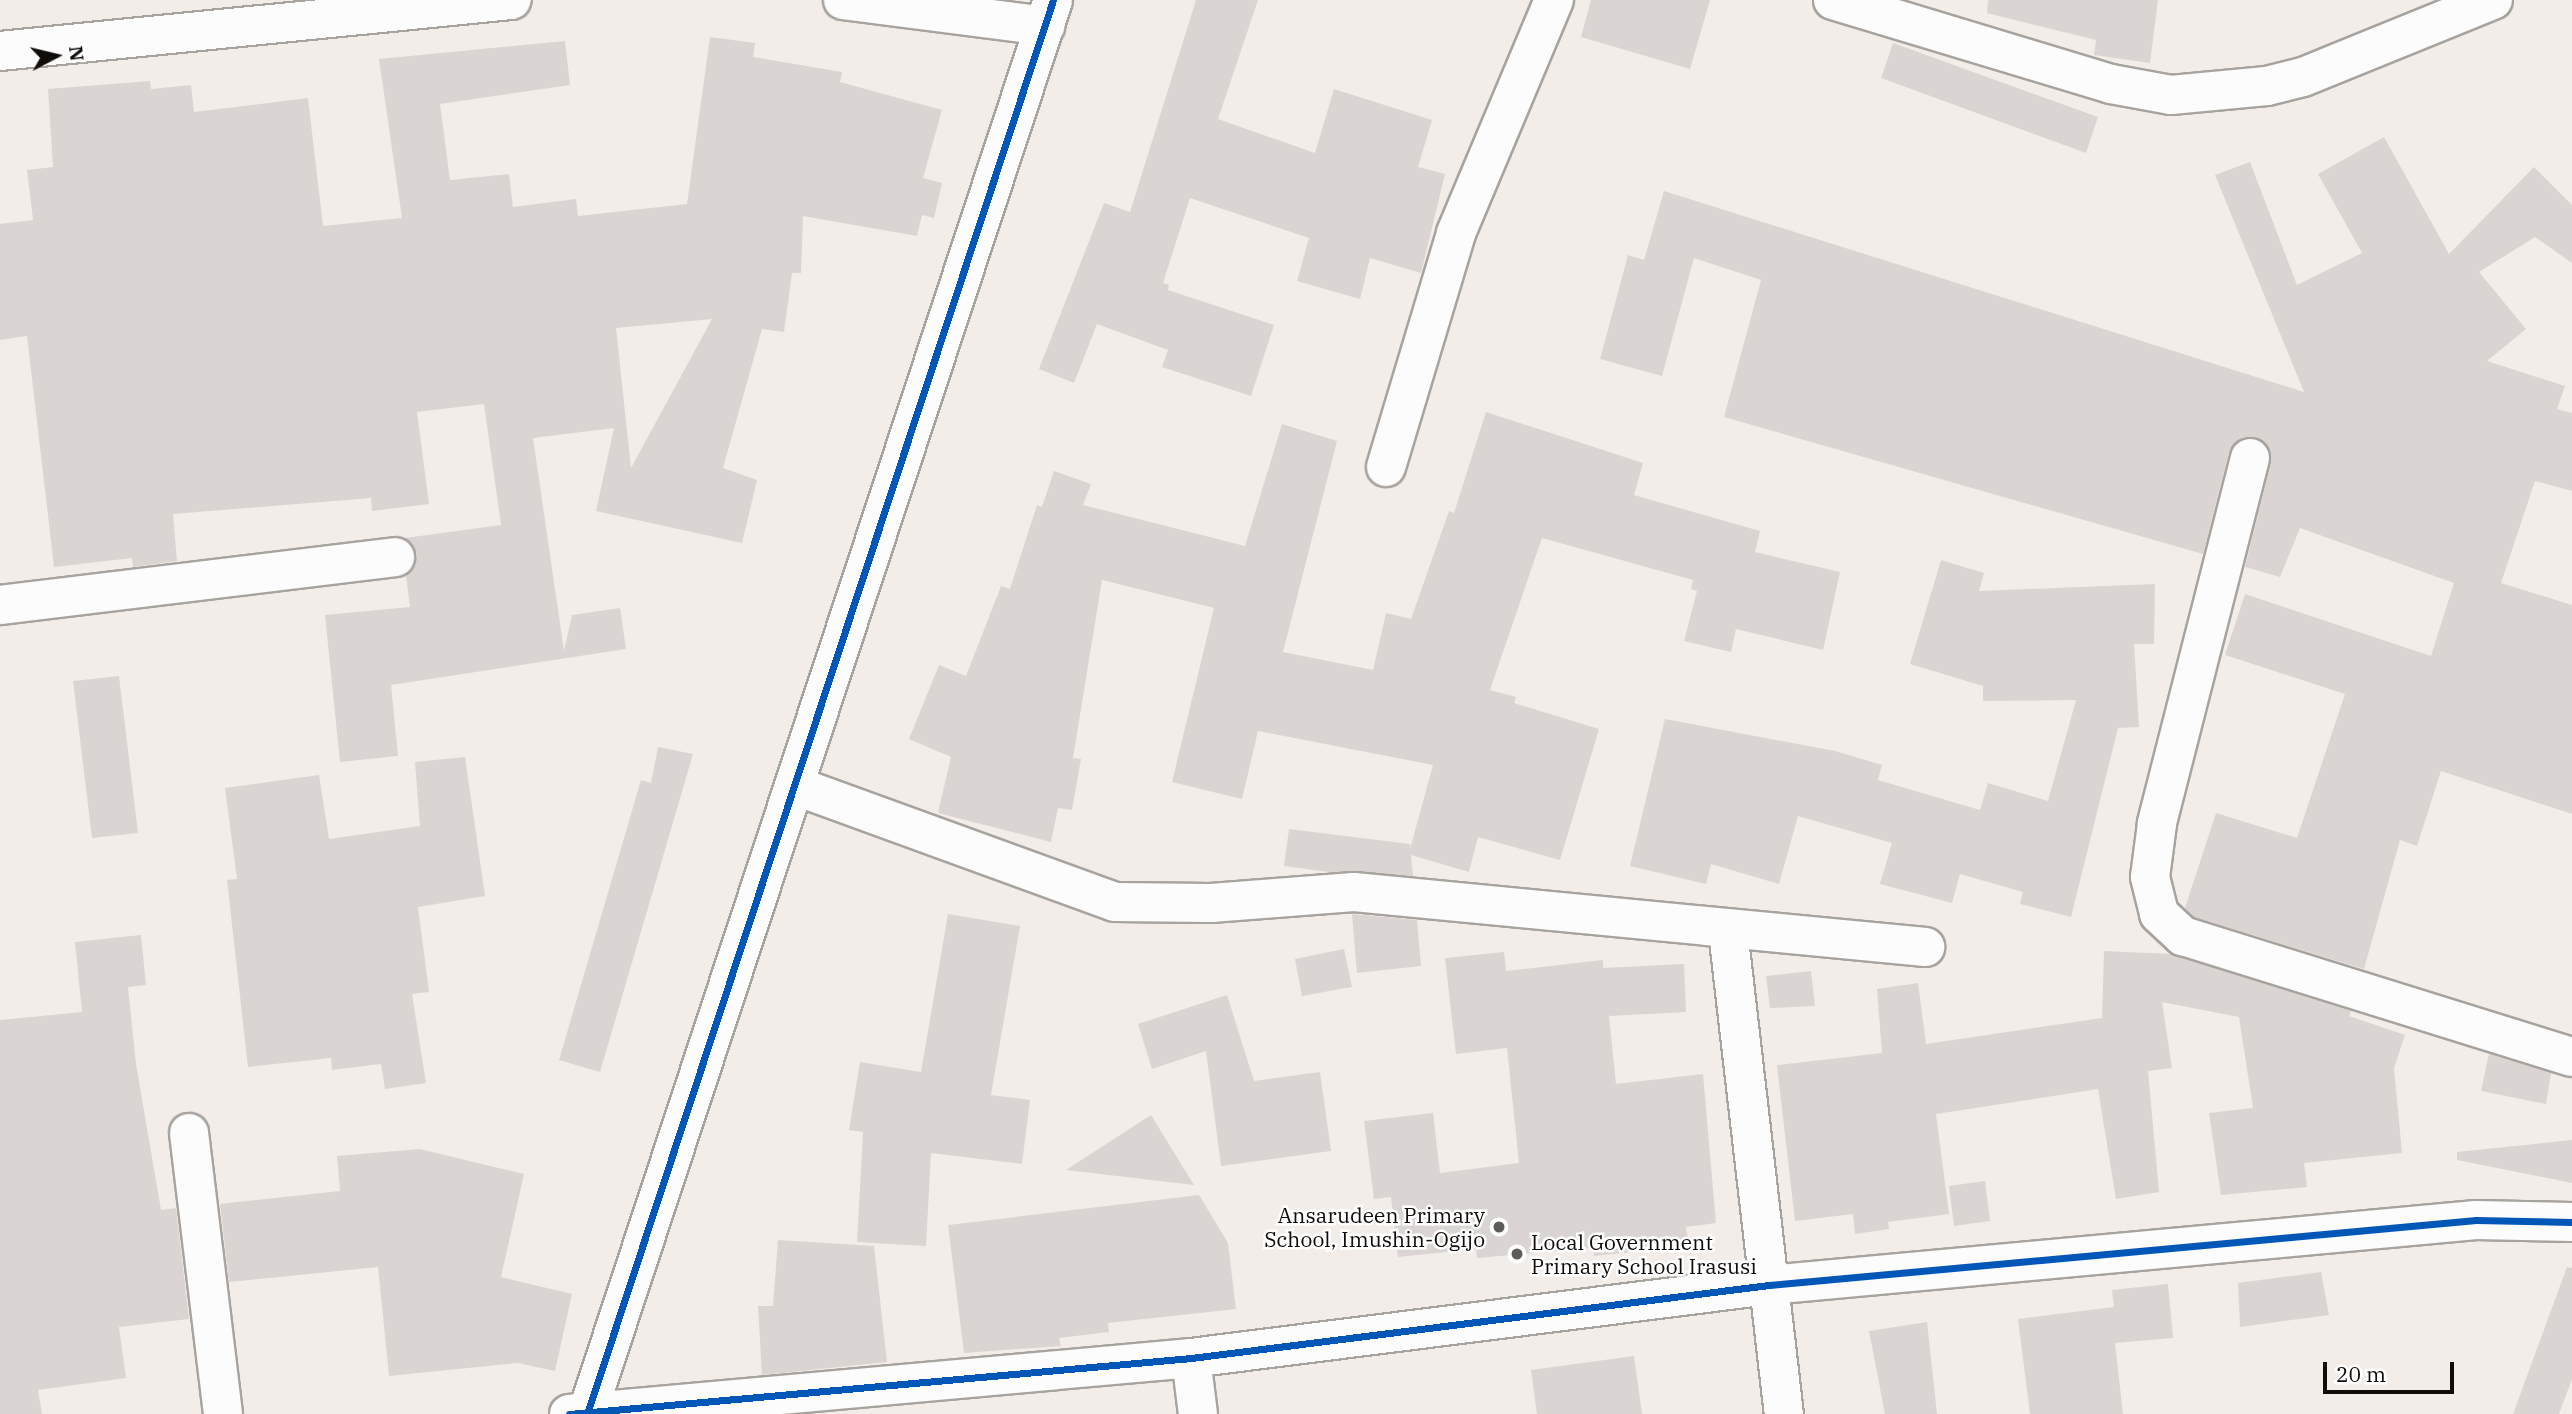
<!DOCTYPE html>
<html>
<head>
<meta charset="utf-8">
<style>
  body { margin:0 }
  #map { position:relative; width:2572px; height:1414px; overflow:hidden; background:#f3ede9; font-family:"IBM Plex Serif",serif }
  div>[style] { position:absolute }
  .building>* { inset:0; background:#dad5d2 }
  .roads { filter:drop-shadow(2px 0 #a7a39f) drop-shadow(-2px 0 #a7a39f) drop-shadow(0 2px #a7a39f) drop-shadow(0 -2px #a7a39f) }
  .minor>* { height:38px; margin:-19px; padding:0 19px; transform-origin:19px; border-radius:19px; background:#fdfcfc }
  .cycleway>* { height:7px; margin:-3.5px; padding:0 3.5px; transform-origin:3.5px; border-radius:3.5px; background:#0057b8 }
  .dots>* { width:19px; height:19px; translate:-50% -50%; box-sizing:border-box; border:4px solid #fff; border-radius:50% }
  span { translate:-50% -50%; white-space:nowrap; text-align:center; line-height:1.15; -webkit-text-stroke:5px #fff; paint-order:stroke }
  .poi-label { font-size:21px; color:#100c0a }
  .right { translate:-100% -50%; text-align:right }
  .left { translate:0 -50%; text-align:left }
  .north { position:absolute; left:21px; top:21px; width:70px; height:70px; -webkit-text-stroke:5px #fff; paint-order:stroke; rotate:83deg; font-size:19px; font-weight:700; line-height:28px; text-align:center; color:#100c0a }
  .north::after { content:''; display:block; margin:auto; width:24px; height:32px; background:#100c0a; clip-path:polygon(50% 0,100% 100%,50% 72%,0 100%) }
  .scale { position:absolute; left:2323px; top:1362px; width:131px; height:32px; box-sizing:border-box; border:4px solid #100c0a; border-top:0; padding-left:9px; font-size:21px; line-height:24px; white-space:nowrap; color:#100c0a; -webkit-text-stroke:5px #fff; paint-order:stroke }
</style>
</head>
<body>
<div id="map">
  <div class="building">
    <div style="clip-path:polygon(1196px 0,1258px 0,1218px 119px,1315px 153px,1334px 89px,1432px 120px,1418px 167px,1445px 174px,1421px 273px,1370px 258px,1360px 299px,1297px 281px,1309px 238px,1190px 198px,1163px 283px,1169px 285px,1168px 290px,1274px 325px,1251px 396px,1162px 367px,1168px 350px,1097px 324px,1074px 383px,1039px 369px,1104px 203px,1130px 212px)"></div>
    <div style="clip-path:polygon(1591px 0,1710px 0,1690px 69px,1581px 37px)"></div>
    <div style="clip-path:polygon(1988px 0,2158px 0,2150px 63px,2094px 55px,2096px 40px,1987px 13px)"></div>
    <div style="clip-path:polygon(evenodd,710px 37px,755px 43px,753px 57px,842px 72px,840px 82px,942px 110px,923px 178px,942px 183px,934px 218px,922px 215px,917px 236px,803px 216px,801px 273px,792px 273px,784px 332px,762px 329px,723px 468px,757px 480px,742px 543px,596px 511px,614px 428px,533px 438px,564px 651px,572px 615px,620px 608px,626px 649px,391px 685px,398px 756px,340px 762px,325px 615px,410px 607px,406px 576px,415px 566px,417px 555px,405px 538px,501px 525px,484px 404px,417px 412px,429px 504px,372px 511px,371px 498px,173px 514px,177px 561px,133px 567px,132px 558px,54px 567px,27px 336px,0 340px,0 224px,33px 220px,27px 170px,53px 167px,48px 89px,150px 81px,151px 89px,191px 85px,194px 112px,308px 98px,323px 226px,402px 218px,379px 59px,565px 41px,570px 85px,440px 104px,450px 180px,509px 174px,513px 207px,576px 199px,578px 216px,687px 204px,710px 37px,712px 319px,631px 468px,616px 328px,712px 319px)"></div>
    <div style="clip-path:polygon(1893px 43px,2098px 117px,2086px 153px,1881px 78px)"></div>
    <div style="clip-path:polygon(2384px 137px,2449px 254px,2534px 167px,2572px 205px,2572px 263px,2535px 237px,2479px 272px,2526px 329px,2487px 361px,2565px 386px,2557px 409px,2572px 413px,2572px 491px,2535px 481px,2501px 583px,2572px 605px,2572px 814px,2441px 771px,2417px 846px,2400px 840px,2364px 969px,2194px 917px,2185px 908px,2216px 813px,2297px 838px,2345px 694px,2225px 655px,2245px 594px,2431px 656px,2454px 583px,2300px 528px,2280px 577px,2245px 567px,2271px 463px,2266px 443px,2255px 437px,2243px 437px,2229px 452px,2203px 554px,1724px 417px,1761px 280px,1694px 258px,1662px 376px,1600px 359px,1628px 255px,1644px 260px,1664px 191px,2304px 392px,2215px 175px,2250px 162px,2297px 285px,2362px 253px,2318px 174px)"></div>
    <div style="clip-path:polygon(1486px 412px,1643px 463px,1634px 495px,1760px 531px,1755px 552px,1840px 572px,1823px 650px,1736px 629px,1731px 652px,1684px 641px,1697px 591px,1691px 589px,1693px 580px,1542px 538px,1490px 690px,1516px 697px,1514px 703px,1599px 729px,1560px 860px,1478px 837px,1469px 872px,1411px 855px,1413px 876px,1329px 872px,1284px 866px,1289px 829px,1410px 844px,1410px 849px,1433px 765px,1258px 731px,1242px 799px,1172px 782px,1214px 608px,1102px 580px,1073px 758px,1081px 759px,1072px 810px,1058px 808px,1051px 842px,938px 813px,951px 757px,909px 739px,939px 665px,966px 676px,1001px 586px,1010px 589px,1037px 505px,1042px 507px,1054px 471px,1091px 484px,1083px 505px,1245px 546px,1282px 424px,1337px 441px,1283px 652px,1373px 670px,1386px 613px,1411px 619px,1449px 511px,1454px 513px)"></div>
    <div style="clip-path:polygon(1941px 560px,1984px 573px,1979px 591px,2155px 584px,2154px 644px,2134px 644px,2139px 727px,2118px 728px,2071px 917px,2020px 904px,2023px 892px,1960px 874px,1952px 903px,1880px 884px,1892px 843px,1798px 816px,1779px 884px,1711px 864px,1706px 884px,1630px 866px,1665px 719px,1835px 751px,1882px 765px,1878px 780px,1980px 810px,1988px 783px,2048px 801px,2076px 700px,1983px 701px,1983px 686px,1910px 664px)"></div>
    <div style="clip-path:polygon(119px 676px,138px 833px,92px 838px,73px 681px)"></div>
    <div style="clip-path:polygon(658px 747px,693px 754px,600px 1072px,559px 1060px,641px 780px,651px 783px)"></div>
    <div style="clip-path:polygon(465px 757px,485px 896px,418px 907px,429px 992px,412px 994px,426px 1083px,385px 1089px,381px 1064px,332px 1070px,331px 1058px,248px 1067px,227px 880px,237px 879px,225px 788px,319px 775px,329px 839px,420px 826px,415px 762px)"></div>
    <div style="clip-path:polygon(948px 914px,1020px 926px,991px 1095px,1030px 1100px,1022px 1164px,931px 1153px,926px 1246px,857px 1242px,863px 1132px,849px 1130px,860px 1062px,921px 1072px)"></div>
    <div style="clip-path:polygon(1352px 914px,1417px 920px,1421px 966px,1357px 973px)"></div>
    <div style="clip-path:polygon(141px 935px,146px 985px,128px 987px,136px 1064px,161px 1210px,176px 1208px,189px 1319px,119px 1327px,126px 1378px,38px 1390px,42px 1414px,0 1414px,0 1020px,82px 1012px,75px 942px)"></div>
    <div style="clip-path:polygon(1344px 949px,1352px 987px,1302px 996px,1295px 959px)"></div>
    <div style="clip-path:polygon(2104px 951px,2171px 954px,2351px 1011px,2349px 1016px,2405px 1035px,2394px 1068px,2402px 1153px,2304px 1163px,2307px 1187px,2221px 1195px,2209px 1113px,2253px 1108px,2239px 1017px,2162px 1002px,2172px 1068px,2148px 1071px,2159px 1192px,2116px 1199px,2098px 1089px,1936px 1114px,1949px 1214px,1888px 1222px,1889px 1229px,1855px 1234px,1853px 1214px,1795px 1221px,1777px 1065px,1882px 1053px,1877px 989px,1918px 983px,1926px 1044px,2102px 1018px)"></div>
    <div style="clip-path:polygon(1504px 952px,1506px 971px,1603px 960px,1603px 968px,1684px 964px,1686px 1012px,1609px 1016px,1616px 1084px,1703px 1074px,1716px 1223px,1686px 1227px,1689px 1246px,1594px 1256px,1593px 1248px,1477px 1258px,1476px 1249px,1398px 1257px,1391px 1197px,1374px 1199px,1364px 1121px,1433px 1113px,1440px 1173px,1519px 1163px,1507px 1048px,1456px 1054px,1445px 958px)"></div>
    <div style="clip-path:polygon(1811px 971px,1815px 1006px,1770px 1008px,1766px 976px)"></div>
    <div style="clip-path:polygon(1227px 995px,1254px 1081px,1320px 1072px,1331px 1151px,1221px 1166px,1206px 1051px,1152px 1069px,1138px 1024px)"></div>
    <div style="clip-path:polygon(2489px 1054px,2551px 1073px,2546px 1104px,2481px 1091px)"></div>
    <div style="clip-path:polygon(1151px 1115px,1194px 1185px,1066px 1170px)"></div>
    <div style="clip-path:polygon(2572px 1140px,2572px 1183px,2457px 1160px,2457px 1152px)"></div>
    <div style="clip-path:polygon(420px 1149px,524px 1174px,501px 1277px,572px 1294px,555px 1371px,518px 1363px,389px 1376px,378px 1267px,229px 1282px,220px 1204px,340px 1191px,337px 1156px)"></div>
    <div style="clip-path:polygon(1985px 1181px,1990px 1221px,1954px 1226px,1949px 1186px)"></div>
    <div style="clip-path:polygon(1199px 1195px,1228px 1243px,1236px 1309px,1108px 1323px,1109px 1332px,1059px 1338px,1061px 1346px,964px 1353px,948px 1225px)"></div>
    <div style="clip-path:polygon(778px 1240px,874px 1246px,887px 1362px,762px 1375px,758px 1306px,773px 1306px)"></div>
    <div style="clip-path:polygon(2567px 1267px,2572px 1268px,2572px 1379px,2559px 1414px,2513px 1414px)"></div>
    <div style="clip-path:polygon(2321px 1272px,2329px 1315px,2240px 1327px,2238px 1283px)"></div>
    <div style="clip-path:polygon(2168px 1284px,2173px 1338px,2115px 1343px,2123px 1414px,2030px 1414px,2018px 1319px,2114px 1307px,2112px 1290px)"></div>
    <div style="clip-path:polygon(1927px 1322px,1937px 1414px,1885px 1414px,1869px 1331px)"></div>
    <div style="clip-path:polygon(1634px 1356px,1642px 1414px,1537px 1414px,1531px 1370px)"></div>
  </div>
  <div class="roads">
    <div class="minor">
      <div style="left:843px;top:0;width:204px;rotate:7.3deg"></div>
      <div style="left:1833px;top:0;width:290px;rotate:16.8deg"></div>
      <div style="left:2111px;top:84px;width:61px;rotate:10.4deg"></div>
      <div style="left:2171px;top:95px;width:96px;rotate:-5.4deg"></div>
      <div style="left:2267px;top:86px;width:37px;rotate:-14deg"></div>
      <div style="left:2303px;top:77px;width:205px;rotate:-22.1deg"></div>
      <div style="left:0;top:51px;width:514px;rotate:-5.7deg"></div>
      <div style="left:2250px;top:458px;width:378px;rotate:104.3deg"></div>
      <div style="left:2157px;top:824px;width:53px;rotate:97.5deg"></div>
      <div style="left:2150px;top:877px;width:38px;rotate:76deg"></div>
      <div style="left:2159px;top:914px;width:33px;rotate:43deg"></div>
      <div style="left:2183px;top:936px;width:407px;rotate:17.3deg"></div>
      <div style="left:1386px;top:467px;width:244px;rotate:-73.3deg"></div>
      <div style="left:1456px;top:233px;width:253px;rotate:-67.2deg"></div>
      <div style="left:0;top:605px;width:398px;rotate:-6.9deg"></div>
      <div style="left:796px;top:786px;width:339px;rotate:20deg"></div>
      <div style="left:1115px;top:902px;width:96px;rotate:0.6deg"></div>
      <div style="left:1211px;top:903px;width:143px;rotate:-4.4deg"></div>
      <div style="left:1354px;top:892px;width:574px;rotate:5.5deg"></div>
      <div style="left:1728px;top:931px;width:486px;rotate:83.4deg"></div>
      <div style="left:189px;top:1133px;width:283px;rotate:83.1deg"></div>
      <div style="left:1191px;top:1358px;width:56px;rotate:82.9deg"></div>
      <div style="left:569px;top:1414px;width:625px;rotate:-5.14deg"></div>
      <div style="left:1191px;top:1358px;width:583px;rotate:-7.2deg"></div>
      <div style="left:1769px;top:1285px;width:710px;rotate:-5.25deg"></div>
      <div style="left:2476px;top:1220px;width:96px;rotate:1.2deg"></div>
      <div style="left:587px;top:1414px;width:1489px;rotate:-71.76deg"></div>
    </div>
  </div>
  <div class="cycleway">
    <div style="left:569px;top:1414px;width:625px;rotate:-5.14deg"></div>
    <div style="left:1191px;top:1358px;width:583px;rotate:-7.2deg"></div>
    <div style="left:1769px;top:1285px;width:710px;rotate:-5.25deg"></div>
    <div style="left:2476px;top:1220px;width:96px;rotate:1.2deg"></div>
    <div style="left:587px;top:1414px;width:1489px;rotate:-71.76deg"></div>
  </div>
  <div class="dots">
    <div style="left:1499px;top:1227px;background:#5f5b58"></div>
    <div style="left:1517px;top:1254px;background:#5f5b58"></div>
  </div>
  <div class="poi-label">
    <span class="right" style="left:1485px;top:1227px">Ansarudeen Primary<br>School, Imushin-Ogijo</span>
    <span class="left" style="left:1531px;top:1254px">Local Government<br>Primary School Irasusi</span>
  </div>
  <div class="north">N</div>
  <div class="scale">20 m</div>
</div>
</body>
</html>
